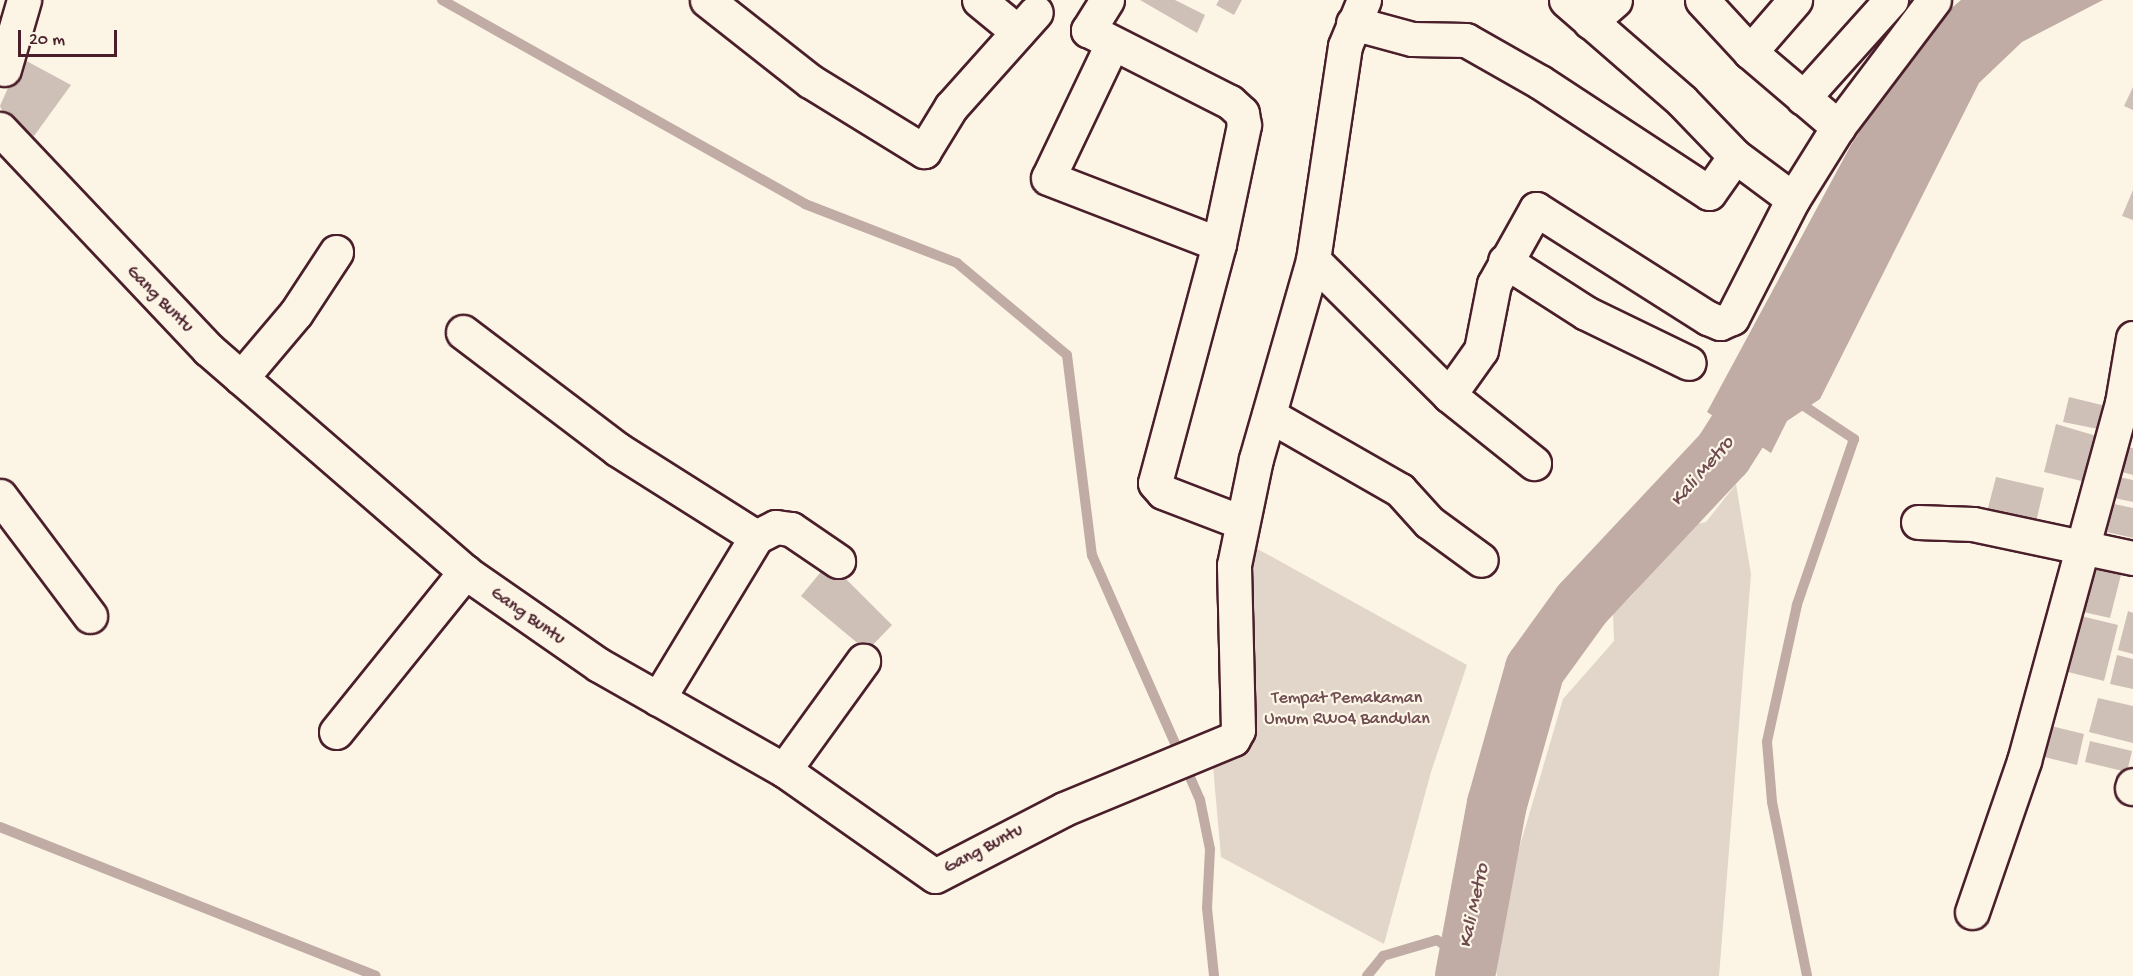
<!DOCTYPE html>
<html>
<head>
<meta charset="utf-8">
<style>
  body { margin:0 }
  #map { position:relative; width:2133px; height:976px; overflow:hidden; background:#fcf5e5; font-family:"Gochi Hand",sans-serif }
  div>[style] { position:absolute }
  .green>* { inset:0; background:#e2d5ca }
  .water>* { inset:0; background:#c0aca5 }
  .stream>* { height:10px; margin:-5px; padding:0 5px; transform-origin:5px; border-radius:5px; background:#c0aca5 }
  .river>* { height:60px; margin:-30px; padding:0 30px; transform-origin:30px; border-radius:30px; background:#c0aca5 }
  .building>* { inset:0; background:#cfc0b7 }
  .roads { filter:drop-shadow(2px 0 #4a1f2b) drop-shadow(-2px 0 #4a1f2b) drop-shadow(0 2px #4a1f2b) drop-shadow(0 -2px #4a1f2b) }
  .minor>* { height:33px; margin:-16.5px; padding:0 16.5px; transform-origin:16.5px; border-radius:16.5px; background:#fcf5e5 }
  span { translate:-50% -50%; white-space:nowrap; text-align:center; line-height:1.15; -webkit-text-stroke:4.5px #fcf5e5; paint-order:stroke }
  .street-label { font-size:18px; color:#4a1f2b }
  .park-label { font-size:18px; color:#704c53 }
  .water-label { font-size:20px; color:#6d4950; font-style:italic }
  .scale { position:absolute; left:18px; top:30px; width:99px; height:27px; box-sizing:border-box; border:3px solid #4a1f2b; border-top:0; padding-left:8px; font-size:18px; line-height:21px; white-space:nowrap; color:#4a1f2b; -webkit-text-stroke:4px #fcf5e5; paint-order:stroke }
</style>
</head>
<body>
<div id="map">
  <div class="green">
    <div style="clip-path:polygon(1736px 484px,1751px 574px,1719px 976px,1497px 976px,1492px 941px,1563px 699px,1614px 641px,1613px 614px,1635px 592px,1651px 534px,1706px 522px)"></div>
    <div style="clip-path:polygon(1245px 542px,1467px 665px,1431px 772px,1384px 944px,1221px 857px,1212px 755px,1240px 743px)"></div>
  </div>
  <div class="water">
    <div style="clip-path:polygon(1961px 0,2103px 0,2022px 42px,1979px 83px,1820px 399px,1787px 421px,1771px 453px,1707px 412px,1851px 145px,1921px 34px)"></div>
  </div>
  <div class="stream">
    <div style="left:442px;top:0;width:416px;rotate:29.3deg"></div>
    <div style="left:805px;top:204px;width:163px;rotate:21.2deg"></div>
    <div style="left:957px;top:263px;width:143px;rotate:39.9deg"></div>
    <div style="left:1067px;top:355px;width:202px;rotate:82.9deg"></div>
    <div style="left:1092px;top:555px;width:268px;rotate:66.2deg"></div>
    <div style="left:1200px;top:800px;width:50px;rotate:78.5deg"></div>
    <div style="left:1210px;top:849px;width:59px;rotate:92.9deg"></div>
    <div style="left:1207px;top:908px;width:68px;rotate:84.1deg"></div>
    <div style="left:1795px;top:400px;width:71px;rotate:33.5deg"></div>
    <div style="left:1854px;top:439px;width:176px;rotate:109deg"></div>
    <div style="left:1797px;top:605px;width:140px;rotate:102.4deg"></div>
    <div style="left:1767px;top:742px;width:60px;rotate:85.2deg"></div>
    <div style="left:1772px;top:802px;width:177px;rotate:78.6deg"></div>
    <div style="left:0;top:827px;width:404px;rotate:21.6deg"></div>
    <div style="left:1367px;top:976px;width:26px;rotate:-51deg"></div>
    <div style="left:1383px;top:956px;width:56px;rotate:-16.5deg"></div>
    <div style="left:1437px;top:940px;width:33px;rotate:35deg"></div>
  </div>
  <div class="river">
    <div style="left:1465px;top:976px;width:175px;rotate:-79.5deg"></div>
    <div style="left:1497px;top:804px;width:140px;rotate:-74.3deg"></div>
    <div style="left:1535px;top:669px;width:80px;rotate:-54.1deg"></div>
    <div style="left:1582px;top:604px;width:206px;rotate:-46.8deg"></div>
    <div style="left:1723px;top:454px;width:110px;rotate:-57.6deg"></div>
  </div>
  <div class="building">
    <div style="clip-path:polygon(1140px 0,1175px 0,1205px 15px,1197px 33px)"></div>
    <div style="clip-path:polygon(1219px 0,1242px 0,1234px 15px,1216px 5px)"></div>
    <div style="clip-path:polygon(21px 58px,71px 85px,34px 136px,4px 115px,0 106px)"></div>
    <div style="clip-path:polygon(2133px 87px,2133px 110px,2124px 106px)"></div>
    <div style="clip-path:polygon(2133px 190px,2133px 220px,2122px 216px)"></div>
    <div style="clip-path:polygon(2069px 397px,2110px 407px,2103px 430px,2063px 422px)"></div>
    <div style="clip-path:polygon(2056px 424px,2100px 437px,2090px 483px,2044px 472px)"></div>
    <div style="clip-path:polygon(2128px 447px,2133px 448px,2133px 475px,2122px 472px)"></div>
    <div style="clip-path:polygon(1996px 477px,2044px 488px,2036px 522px,1987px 512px)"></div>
    <div style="clip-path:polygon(2119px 477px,2133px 480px,2133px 502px,2114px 498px)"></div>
    <div style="clip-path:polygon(2114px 504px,2133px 508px,2133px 538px,2107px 532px)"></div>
    <div style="clip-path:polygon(829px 562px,892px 625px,867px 651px,801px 596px)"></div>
    <div style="clip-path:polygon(2090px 564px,2122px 571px,2110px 618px,2079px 611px)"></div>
    <div style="clip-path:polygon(2128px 611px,2133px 613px,2133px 654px,2118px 650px)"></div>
    <div style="clip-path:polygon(2077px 615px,2118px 625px,2104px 681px,2064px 671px)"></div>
    <div style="clip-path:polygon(2117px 655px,2133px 659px,2133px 689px,2110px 684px)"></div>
    <div style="clip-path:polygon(2098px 698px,2133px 706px,2133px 743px,2089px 732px)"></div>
    <div style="clip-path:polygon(2047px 725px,2084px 734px,2077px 765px,2040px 756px)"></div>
    <div style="clip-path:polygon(2090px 741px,2132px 751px,2127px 772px,2085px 762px)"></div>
  </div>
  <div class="roads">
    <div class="minor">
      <div style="left:707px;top:0;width:131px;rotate:38.2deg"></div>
      <div style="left:810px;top:81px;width:134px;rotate:31.6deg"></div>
      <div style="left:924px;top:151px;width:52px;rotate:-58.5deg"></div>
      <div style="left:951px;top:107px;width:127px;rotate:-48.2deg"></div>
      <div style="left:979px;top:0;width:50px;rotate:39.4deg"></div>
      <div style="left:1107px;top:0;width:36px;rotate:122deg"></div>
      <div style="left:1088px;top:30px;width:159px;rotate:26.9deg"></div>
      <div style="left:1230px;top:102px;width:16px;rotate:43deg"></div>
      <div style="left:1242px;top:113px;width:12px;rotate:81deg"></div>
      <div style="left:1244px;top:125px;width:122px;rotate:101.9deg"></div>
      <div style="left:1219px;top:244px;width:247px;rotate:105deg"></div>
      <div style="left:1155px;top:483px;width:12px;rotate:48deg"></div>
      <div style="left:1163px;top:492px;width:84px;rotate:21deg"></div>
      <div style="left:1566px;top:0;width:154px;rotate:41deg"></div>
      <div style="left:1682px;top:101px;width:76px;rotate:46.1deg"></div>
      <div style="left:1735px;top:156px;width:72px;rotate:36.6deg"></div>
      <div style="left:1702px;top:0;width:71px;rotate:47.3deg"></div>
      <div style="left:1750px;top:52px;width:116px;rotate:40.4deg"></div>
      <div style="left:1590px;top:22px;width:33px;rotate:-41deg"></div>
      <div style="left:1353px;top:23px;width:61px;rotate:15.2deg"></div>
      <div style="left:1412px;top:39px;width:54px;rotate:1.1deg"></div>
      <div style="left:1466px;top:40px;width:85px;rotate:29.6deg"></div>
      <div style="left:1540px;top:82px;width:202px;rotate:33.3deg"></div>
      <div style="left:1709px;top:193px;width:45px;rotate:-54.9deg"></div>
      <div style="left:1112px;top:44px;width:148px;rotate:115.5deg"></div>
      <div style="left:1048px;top:178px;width:183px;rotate:21.1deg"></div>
      <div style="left:1750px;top:52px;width:69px;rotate:-49.1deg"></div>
      <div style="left:4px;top:69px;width:72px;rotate:-73.8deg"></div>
      <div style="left:1803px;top:98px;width:132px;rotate:-48.1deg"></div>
      <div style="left:0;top:129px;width:303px;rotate:46.6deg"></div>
      <div style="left:208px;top:349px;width:340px;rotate:40.9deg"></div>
      <div style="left:465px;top:572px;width:163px;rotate:34.8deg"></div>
      <div style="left:599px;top:665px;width:213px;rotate:29.6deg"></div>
      <div style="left:784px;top:770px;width:184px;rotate:35.1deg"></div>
      <div style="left:935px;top:876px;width:145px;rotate:-27.4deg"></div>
      <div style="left:1064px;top:809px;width:183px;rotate:-22.5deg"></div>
      <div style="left:1233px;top:739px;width:10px;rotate:-61deg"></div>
      <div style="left:1238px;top:730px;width:165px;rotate:-91.4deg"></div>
      <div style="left:1234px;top:565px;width:108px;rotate:-78.3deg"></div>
      <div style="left:1256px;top:459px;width:207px;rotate:-74deg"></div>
      <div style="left:1313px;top:260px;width:216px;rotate:-81.5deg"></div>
      <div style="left:1345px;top:46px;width:50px;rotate:-67.6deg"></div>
      <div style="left:1313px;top:260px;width:192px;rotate:44.8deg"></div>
      <div style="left:1449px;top:395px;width:109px;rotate:38.7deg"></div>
      <div style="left:1505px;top:261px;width:96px;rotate:32.7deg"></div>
      <div style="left:1586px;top:313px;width:114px;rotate:25.9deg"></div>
      <div style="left:463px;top:332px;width:193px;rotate:37.2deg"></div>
      <div style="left:617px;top:449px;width:165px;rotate:32.3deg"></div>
      <div style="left:241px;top:378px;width:85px;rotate:-49.8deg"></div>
      <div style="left:296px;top:313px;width:73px;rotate:-56.7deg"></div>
      <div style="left:1449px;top:395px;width:55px;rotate:-54.6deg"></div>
      <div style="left:1481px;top:350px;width:67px;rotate:-78.9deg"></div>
      <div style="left:1494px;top:284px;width:86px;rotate:-60.8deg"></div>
      <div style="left:1536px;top:209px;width:204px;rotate:32.4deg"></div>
      <div style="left:1708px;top:318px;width:13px;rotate:23deg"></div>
      <div style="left:1720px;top:323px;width:13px;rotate:-23deg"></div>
      <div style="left:1732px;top:318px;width:134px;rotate:-62.9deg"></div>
      <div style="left:1793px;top:199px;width:85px;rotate:-58deg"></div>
      <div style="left:1838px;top:127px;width:159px;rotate:-52.9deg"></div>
      <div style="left:1269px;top:415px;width:151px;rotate:29.8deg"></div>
      <div style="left:1400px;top:490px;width:43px;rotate:47.8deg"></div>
      <div style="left:1429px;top:522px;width:64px;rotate:36.2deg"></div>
      <div style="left:0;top:496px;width:150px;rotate:53.1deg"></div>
      <div style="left:1918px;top:522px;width:55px;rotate:2.1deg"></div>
      <div style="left:1973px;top:524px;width:164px;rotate:12deg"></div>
      <div style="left:658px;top:699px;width:189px;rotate:-58.8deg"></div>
      <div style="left:756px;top:537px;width:22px;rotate:-27deg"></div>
      <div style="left:776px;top:527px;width:15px;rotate:8deg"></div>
      <div style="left:791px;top:529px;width:57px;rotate:34.2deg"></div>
      <div style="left:336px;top:732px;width:206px;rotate:-51.1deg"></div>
      <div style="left:784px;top:770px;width:135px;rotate:-54.1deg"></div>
      <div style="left:2132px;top:788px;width:3px;rotate:-72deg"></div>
      <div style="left:1972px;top:912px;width:160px;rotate:-71deg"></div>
      <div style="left:2024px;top:761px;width:371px;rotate:-74.7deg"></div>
      <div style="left:2122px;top:403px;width:66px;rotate:-80.4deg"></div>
    </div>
  </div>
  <div class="street-label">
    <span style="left:159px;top:300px;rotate:45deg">Gang Buntu</span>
    <span style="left:527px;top:617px;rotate:35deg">Gang Buntu</span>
    <span style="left:984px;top:850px;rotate:-28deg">Gang Buntu</span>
  </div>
  <div class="park-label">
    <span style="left:1347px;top:710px">Tempat Pemakaman<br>Umum RW04 Bandulan</span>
  </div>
  <div class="water-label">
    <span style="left:1703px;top:472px;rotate:-49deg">Kali Metro</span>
    <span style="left:1475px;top:906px;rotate:-78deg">Kali Metro</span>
  </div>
  <div class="scale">20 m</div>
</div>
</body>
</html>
